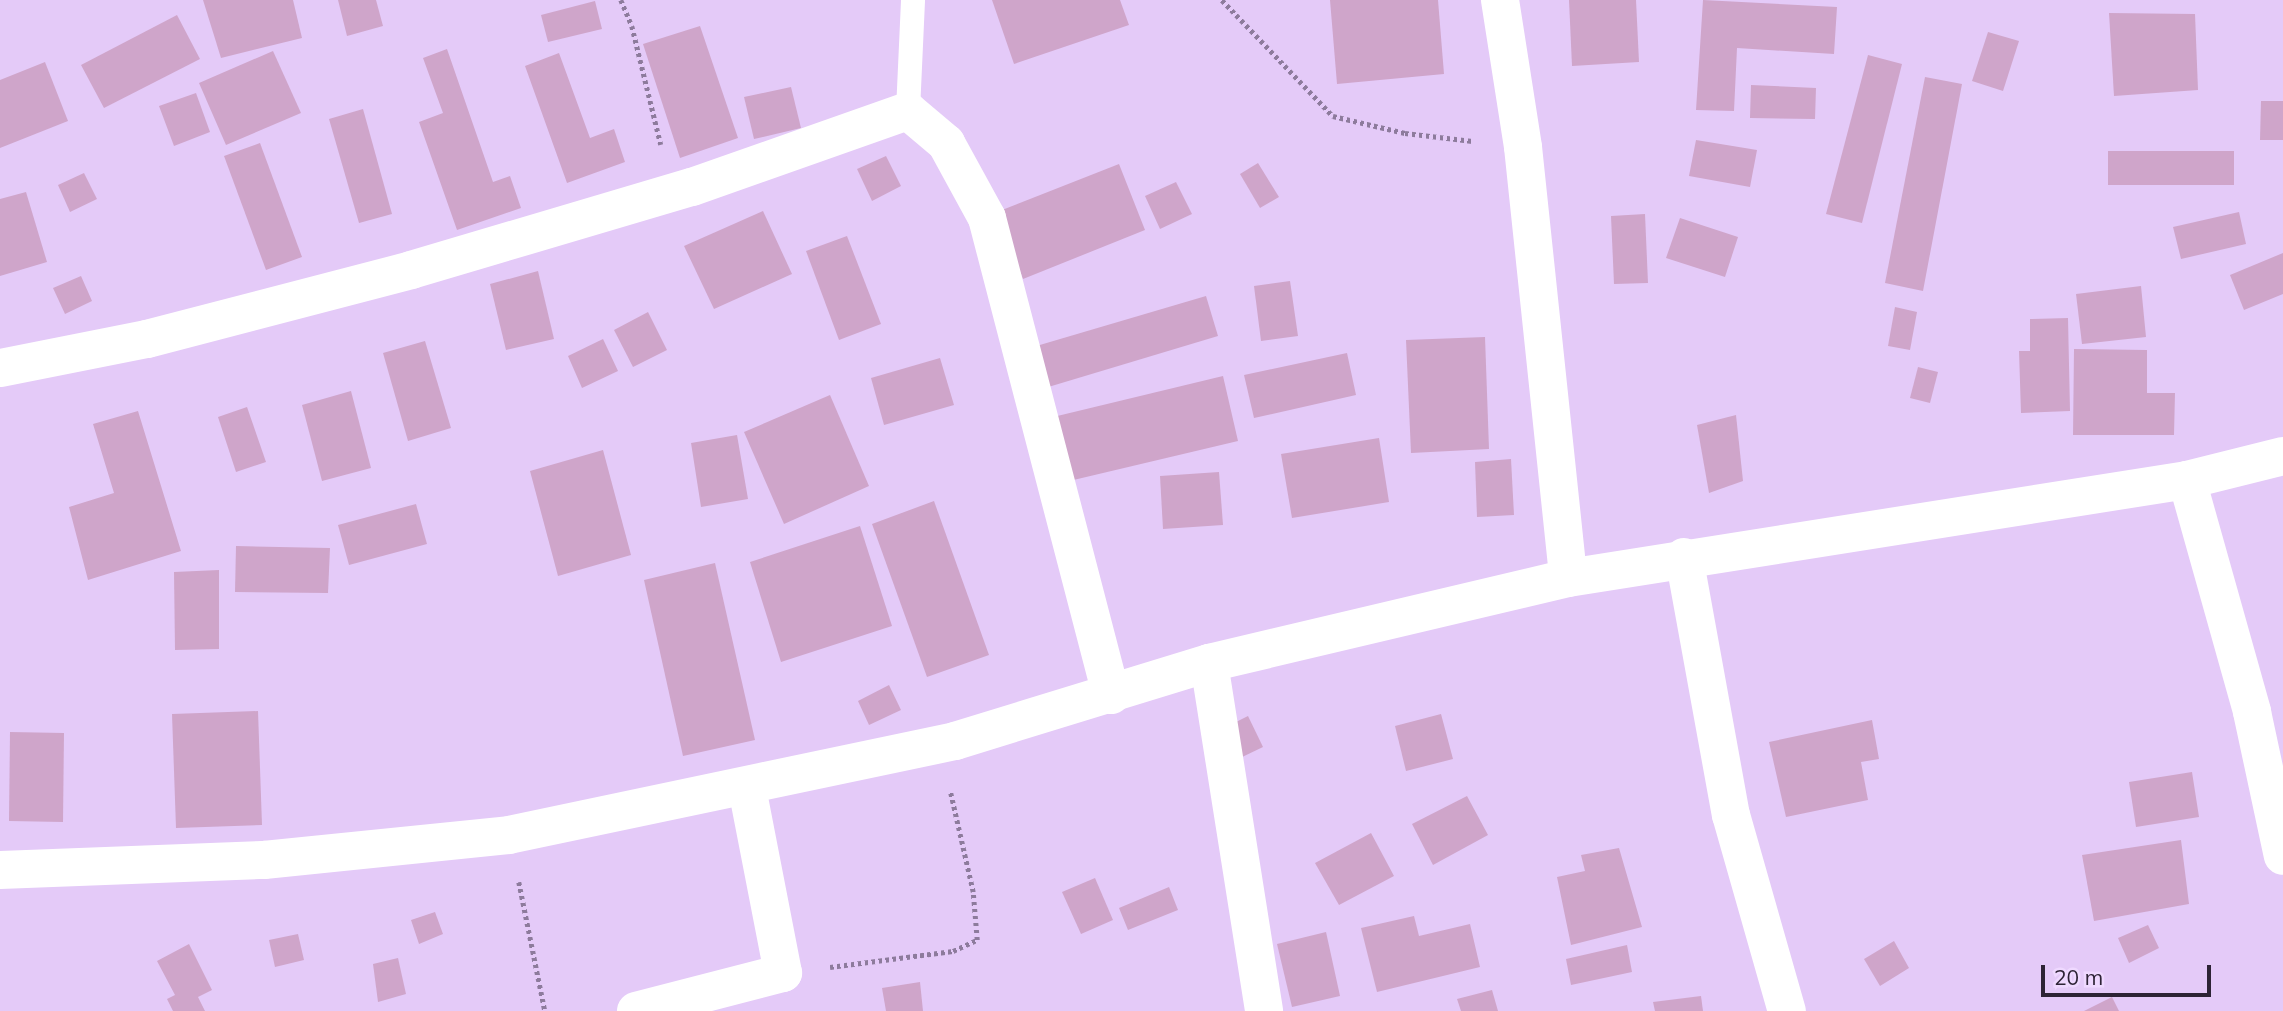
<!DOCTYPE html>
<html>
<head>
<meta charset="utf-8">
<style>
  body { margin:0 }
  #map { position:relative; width:2283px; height:1011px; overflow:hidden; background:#e4caf8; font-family:Mulish,sans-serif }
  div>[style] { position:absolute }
  .building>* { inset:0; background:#cfa5ca }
  .path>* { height:4.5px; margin-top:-2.25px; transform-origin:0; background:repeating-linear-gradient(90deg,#8d7b9c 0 3.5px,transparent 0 7px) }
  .service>* { height:24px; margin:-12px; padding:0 12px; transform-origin:12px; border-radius:12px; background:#fff }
  .minor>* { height:38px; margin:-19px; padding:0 19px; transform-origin:19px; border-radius:19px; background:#fff }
  .tertiary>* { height:38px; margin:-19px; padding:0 19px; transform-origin:19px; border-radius:19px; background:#fff }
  span { translate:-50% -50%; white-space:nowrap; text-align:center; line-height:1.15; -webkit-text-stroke:5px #efd9ff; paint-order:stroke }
  .scale { position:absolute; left:2041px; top:965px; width:170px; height:32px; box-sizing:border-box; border:4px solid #2d2335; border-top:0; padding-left:9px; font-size:21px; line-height:24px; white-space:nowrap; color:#2d2335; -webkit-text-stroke:5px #efd9ff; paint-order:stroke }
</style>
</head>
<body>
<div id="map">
  <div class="building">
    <div style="clip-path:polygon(203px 0,293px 0,302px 38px,221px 58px)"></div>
    <div style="clip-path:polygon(338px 0,376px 0,383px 26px,347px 36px)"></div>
    <div style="clip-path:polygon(992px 0,1120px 0,1129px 25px,1014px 64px)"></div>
    <div style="clip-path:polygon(1330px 0,1438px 0,1444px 74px,1337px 84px)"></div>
    <div style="clip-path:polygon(1569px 0,1636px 0,1639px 62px,1572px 66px)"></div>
    <div style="clip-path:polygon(1703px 0,1837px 7px,1834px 54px,1737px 48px,1734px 111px,1696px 110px)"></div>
    <div style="clip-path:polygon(595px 1px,602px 29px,548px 42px,541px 15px)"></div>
    <div style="clip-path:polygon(2109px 13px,2195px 14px,2198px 90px,2114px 96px)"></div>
    <div style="clip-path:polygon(177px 15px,200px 59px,104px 108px,81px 65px)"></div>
    <div style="clip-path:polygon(700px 26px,738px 138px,680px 158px,643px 44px)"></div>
    <div style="clip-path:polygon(1988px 32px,2019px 41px,2003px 91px,1972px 81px)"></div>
    <div style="clip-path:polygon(447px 49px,493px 182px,510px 176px,521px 208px,457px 230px,419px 122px,443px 113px,423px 58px)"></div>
    <div style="clip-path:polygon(273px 51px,301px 113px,226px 145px,199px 83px)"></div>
    <div style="clip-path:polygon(559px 53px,590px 138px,614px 129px,625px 162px,567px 183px,525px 66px)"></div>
    <div style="clip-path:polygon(1868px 55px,1902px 64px,1862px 223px,1826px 214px)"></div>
    <div style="clip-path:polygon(45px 62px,68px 121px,0 148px,0 80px)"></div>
    <div style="clip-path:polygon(1925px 77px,1962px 84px,1923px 291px,1885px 283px)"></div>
    <div style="clip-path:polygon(1751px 85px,1816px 88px,1815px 119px,1750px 118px)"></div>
    <div style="clip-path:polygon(791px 87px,801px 128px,754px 139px,744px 97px)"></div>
    <div style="clip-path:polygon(196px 93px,210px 132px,174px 146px,159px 106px)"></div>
    <div style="clip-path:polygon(2261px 101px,2283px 101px,2283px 140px,2260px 140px)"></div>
    <div style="clip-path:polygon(363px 109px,392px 214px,359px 223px,329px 119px)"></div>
    <div style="clip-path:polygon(1696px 140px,1757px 150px,1750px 187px,1689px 176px)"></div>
    <div style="clip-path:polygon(260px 143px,302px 257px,266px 270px,224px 156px)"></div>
    <div style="clip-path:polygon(2108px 151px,2234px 151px,2234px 185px,2108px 185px)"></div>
    <div style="clip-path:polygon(886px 156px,901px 186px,872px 201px,857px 169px)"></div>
    <div style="clip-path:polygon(1258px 163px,1279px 197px,1260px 208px,1240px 174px)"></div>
    <div style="clip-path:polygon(1119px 164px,1145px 230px,1023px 279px,997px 212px)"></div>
    <div style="clip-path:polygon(84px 173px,97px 199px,70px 212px,58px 185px)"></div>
    <div style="clip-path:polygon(1176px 182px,1192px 214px,1160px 229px,1145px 196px)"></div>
    <div style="clip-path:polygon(26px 192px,47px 262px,0 276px,0 199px)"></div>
    <div style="clip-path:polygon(763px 211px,792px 274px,714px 309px,684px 246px)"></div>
    <div style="clip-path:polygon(2239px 212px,2246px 244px,2181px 259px,2173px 227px)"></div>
    <div style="clip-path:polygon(1645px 214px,1648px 283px,1614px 284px,1611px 216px)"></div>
    <div style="clip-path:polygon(1680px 218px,1738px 237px,1725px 277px,1666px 258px)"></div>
    <div style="clip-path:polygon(847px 236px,881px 324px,839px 340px,806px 251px)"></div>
    <div style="clip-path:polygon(2283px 253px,2283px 294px,2244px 310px,2230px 275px)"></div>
    <div style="clip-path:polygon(538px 271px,554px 339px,506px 350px,490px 284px)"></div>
    <div style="clip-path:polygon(81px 276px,92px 301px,65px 314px,53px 288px)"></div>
    <div style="clip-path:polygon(1290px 281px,1298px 336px,1261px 341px,1254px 286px)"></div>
    <div style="clip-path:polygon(2141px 286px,2146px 337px,2082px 344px,2076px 294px)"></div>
    <div style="clip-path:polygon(1206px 296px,1218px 336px,1045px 388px,1033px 347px)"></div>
    <div style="clip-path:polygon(1895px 307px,1917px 312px,1910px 350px,1888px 346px)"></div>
    <div style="clip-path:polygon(648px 312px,667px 350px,633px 367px,614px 330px)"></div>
    <div style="clip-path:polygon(2068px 318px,2070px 411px,2021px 413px,2019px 351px,2030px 351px,2030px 319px)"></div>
    <div style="clip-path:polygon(1485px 337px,1489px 449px,1411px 453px,1406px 340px)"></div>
    <div style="clip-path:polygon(603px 339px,618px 371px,582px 388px,568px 356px)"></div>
    <div style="clip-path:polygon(425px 341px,451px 428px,408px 441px,383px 353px)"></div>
    <div style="clip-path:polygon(2074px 349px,2147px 350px,2147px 393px,2175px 393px,2174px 435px,2073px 435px)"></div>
    <div style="clip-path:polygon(1347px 353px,1356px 395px,1254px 418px,1244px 375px)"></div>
    <div style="clip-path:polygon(940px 358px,954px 405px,884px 425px,871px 378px)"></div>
    <div style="clip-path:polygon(1918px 367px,1938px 372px,1930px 403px,1910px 398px)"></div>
    <div style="clip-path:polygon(1223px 376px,1238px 441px,1065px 482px,1049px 418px)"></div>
    <div style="clip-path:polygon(351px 391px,371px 468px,322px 481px,302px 405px)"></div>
    <div style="clip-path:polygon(830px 395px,869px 486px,784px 524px,744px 432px)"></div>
    <div style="clip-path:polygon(247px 407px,266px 462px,236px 472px,218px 417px)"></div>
    <div style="clip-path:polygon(138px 411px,181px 551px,88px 580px,69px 507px,114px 493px,93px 424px)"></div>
    <div style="clip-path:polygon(1736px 415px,1743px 481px,1709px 493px,1697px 425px)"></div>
    <div style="clip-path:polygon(737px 435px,748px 499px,701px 507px,691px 443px)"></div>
    <div style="clip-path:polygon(1379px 438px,1389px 502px,1292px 518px,1281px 454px)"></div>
    <div style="clip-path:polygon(603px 450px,631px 555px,558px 576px,530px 471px)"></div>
    <div style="clip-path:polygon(1511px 459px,1514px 515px,1477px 517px,1475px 462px)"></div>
    <div style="clip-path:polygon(1219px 472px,1223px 525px,1163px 529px,1160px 476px)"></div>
    <div style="clip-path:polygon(934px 501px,989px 655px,927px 677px,872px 524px)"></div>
    <div style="clip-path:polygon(416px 504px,427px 544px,349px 565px,338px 525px)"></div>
    <div style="clip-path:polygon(860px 526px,892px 626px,781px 662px,750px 562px)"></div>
    <div style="clip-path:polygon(236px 546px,330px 548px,328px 593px,235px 592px)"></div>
    <div style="clip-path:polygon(715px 563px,755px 740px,683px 756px,644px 580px)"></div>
    <div style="clip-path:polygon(219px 570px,219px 649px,175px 650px,174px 572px)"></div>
    <div style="clip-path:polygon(889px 685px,901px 710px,869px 725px,858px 701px)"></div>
    <div style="clip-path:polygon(258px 711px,262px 825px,176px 828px,172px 714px)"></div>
    <div style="clip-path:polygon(1441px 714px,1453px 759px,1406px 771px,1395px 726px)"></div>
    <div style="clip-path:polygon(1248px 716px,1263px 747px,1238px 759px,1224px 728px)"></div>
    <div style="clip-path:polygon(1872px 720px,1879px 759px,1861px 762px,1868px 800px,1786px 817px,1769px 742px)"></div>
    <div style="clip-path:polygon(10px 732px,64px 733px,63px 822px,9px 821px)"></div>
    <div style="clip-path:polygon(2192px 772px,2199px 817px,2136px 827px,2129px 782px)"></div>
    <div style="clip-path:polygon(1467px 796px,1488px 835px,1433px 865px,1412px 824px)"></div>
    <div style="clip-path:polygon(1371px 833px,1394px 876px,1339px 905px,1315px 863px)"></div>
    <div style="clip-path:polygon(2181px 840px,2189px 904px,2094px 921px,2082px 855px)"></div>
    <div style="clip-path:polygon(1619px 848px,1642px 927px,1571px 945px,1557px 877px,1585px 871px,1581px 855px)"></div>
    <div style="clip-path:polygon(1095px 878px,1113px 920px,1081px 934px,1062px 892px)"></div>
    <div style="clip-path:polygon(1169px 887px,1178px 910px,1128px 930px,1119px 908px)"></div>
    <div style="clip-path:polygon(435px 912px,443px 934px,419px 944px,411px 920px)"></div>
    <div style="clip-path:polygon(1414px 916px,1419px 936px,1470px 924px,1480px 967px,1377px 992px,1361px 928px)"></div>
    <div style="clip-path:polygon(2148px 925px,2159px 948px,2129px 963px,2118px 938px)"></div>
    <div style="clip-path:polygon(1326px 932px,1340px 996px,1292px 1007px,1277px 944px)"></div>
    <div style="clip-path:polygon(298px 934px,304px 960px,275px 967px,269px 940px)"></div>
    <div style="clip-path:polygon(1894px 941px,1909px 968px,1880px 986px,1864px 959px)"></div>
    <div style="clip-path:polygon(189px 944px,212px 990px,198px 997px,205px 1011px,173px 1011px,167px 999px,175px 995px,157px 961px)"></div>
    <div style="clip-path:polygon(1627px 945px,1632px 972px,1571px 985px,1566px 959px)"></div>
    <div style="clip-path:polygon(398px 958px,406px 994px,378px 1002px,373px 964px)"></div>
    <div style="clip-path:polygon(920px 982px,923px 1011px,886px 1011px,882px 988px)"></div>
    <div style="clip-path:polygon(1492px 990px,1498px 1011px,1461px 1011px,1457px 999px)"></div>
    <div style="clip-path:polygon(1701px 996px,1703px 1011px,1655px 1011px,1653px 1002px)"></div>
    <div style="clip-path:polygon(2112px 997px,2119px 1011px,2084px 1011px)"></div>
  </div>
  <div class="path">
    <div style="left:621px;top:0;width:28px;rotate:67deg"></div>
    <div style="left:632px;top:26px;width:122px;rotate:76.3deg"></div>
    <div style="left:1222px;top:0;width:161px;rotate:46.3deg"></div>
    <div style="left:1333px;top:116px;width:74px;rotate:13.3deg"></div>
    <div style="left:1405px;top:133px;width:68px;rotate:6.7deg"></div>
    <div style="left:519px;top:882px;width:132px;rotate:78.6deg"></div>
    <div style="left:830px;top:967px;width:124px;rotate:-7.4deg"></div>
    <div style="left:953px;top:951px;width:26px;rotate:-25deg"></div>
    <div style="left:977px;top:940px;width:48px;rotate:-94.8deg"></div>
    <div style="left:973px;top:892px;width:104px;rotate:-102.8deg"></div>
  </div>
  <div class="service">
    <div style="left:908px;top:111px;width:111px;rotate:-87.4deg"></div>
  </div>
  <div class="minor">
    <div style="left:1500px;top:0;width:149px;rotate:81.1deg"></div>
    <div style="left:1523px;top:147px;width:433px;rotate:84deg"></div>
    <div style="left:0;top:368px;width:150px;rotate:-11.2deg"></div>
    <div style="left:147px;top:339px;width:273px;rotate:-14.6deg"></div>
    <div style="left:411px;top:270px;width:293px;rotate:-16.5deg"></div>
    <div style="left:692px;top:187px;width:229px;rotate:-19.4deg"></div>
    <div style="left:908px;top:111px;width:50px;rotate:40.1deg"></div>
    <div style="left:946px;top:143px;width:85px;rotate:61.3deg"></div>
    <div style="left:987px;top:218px;width:493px;rotate:75.4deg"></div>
    <div style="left:2187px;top:480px;width:241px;rotate:74.3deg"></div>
    <div style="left:2252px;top:712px;width:147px;rotate:77.9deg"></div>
    <div style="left:1684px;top:557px;width:262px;rotate:79.7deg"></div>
    <div style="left:1731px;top:815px;width:204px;rotate:74.1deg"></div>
    <div style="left:1209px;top:663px;width:352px;rotate:81deg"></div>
    <div style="left:636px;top:1011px;width:152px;rotate:-14.5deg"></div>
    <div style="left:783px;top:973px;width:188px;rotate:-101deg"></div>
  </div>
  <div class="tertiary">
    <div style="left:0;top:870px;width:264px;rotate:-2.2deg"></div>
    <div style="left:264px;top:860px;width:246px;rotate:-5.8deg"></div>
    <div style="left:509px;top:835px;width:456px;rotate:-11.9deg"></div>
    <div style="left:955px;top:741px;width:266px;rotate:-17.1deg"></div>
    <div style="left:1209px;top:663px;width:369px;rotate:-13.3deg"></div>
    <div style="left:1568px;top:578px;width:627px;rotate:-9deg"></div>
    <div style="left:2187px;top:480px;width:99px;rotate:-14deg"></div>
  </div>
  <div class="scale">20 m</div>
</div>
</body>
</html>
